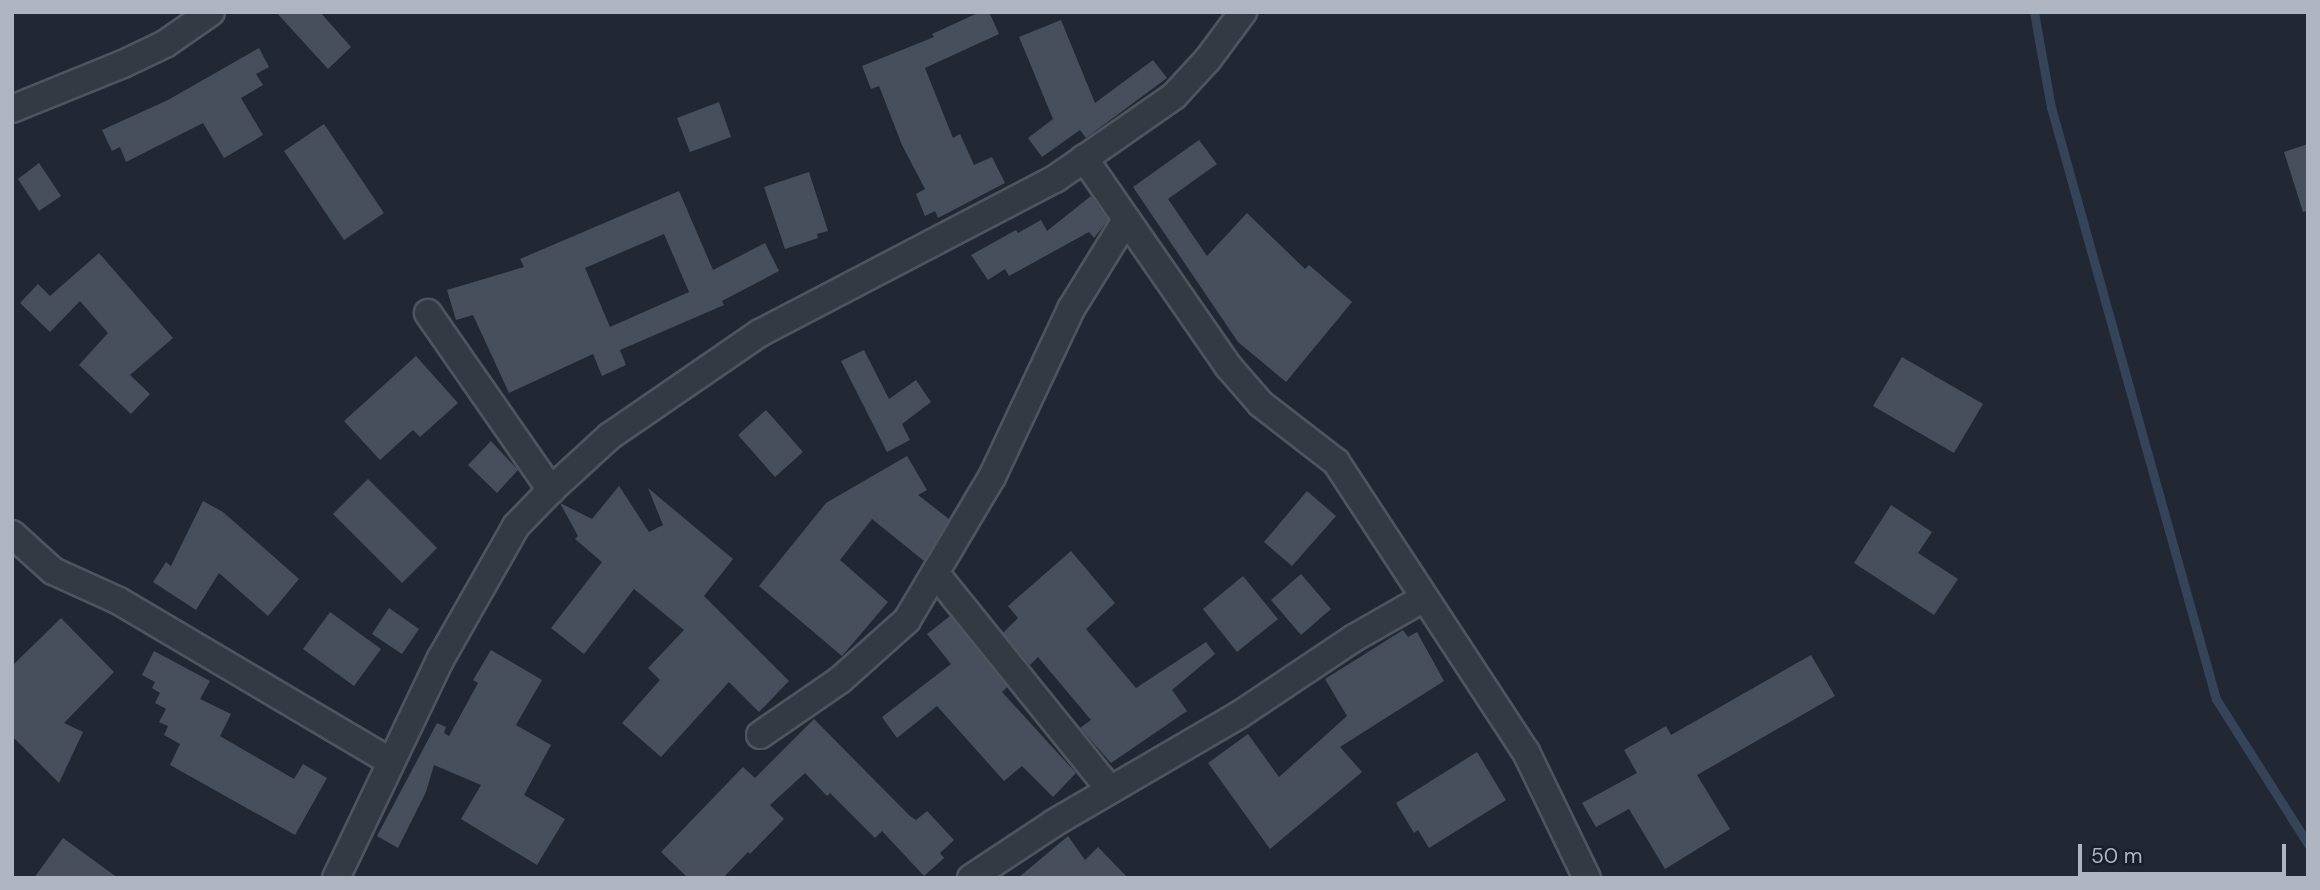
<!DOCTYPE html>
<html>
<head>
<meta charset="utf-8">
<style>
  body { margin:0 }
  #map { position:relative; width:2320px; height:890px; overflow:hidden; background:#212833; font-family:"DM Sans",sans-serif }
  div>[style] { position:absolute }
  .stream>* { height:9px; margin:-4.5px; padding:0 4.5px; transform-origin:4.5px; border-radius:4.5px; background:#364459 }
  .building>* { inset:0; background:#474f5d }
  .roads { filter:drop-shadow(2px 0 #4e555f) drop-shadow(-2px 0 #4e555f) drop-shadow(0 2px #4e555f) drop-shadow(0 -2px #4e555f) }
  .minor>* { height:26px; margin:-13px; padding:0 13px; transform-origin:13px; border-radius:13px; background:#343a44 }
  span { translate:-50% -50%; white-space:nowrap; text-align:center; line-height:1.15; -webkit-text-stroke:5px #191f29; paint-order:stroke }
  .frame { position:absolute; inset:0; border:14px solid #aeb5c1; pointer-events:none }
  .scale { position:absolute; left:2078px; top:844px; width:208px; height:32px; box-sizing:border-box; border:4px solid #aeb5c1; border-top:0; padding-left:9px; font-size:21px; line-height:24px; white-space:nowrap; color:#aeb5c1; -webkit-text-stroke:5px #191f29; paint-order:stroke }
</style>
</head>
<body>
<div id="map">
  <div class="stream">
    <div style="left:2034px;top:12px;width:97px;rotate:79.9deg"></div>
    <div style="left:2051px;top:107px;width:615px;rotate:74.43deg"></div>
    <div style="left:2216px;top:699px;width:172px;rotate:57.6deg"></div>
  </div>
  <div class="building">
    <div style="clip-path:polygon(276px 12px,320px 12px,351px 47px,328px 69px)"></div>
    <div style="clip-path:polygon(980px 12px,989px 12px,999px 34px,925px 68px,953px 138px,960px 134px,974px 165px,992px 157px,1005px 183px,938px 218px,935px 211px,925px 216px,916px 194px,925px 189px,902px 145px,879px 86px,871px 89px,862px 66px,934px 37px,932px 34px)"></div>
    <div style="clip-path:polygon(1061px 20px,1095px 103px,1153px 60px,1167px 78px,1086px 138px,1080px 130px,1042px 157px,1028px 138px,1053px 119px,1019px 37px)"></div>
    <div style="clip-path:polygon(259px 48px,269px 67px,256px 74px,263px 85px,241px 98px,263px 135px,224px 158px,203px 123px,126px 162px,120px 147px,112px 151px,102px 130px,168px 100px)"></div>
    <div style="clip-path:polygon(719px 102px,731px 137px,690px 152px,677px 118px)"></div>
    <div style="clip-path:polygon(324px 124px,384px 213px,344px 240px,284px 151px)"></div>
    <div style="clip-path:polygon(1199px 140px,1217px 164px,1168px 199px,1207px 256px,1247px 213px,1305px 269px,1309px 265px,1352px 302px,1286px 382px,1238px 342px,1133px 187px)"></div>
    <div style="clip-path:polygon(2308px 144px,2308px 211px,2303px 212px,2284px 152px)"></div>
    <div style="clip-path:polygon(39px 163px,61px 196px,39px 211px,18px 179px)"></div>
    <div style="clip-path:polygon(809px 172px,828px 231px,817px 234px,818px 238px,785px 249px,764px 187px)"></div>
    <div style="clip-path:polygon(evenodd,679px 191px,713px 270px,765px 243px,779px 271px,722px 301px,724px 305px,620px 350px,626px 365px,602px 376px,593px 354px,509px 393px,473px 315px,456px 320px,447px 290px,524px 267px,520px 259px,679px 191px,664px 234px,689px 292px,610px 327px,585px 268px,664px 234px)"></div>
    <div style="clip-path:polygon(1091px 196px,1108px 220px,1094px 238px,1089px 232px,1009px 276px,1005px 269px,988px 280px,971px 255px,1016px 230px,1018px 233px,1041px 220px,1047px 231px)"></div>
    <div style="clip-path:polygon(99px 253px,173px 338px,130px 375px,150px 394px,131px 414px,79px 365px,108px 333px,80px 301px,50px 332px,20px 303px,38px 284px,50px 296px)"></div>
    <div style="clip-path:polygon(864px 350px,889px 399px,916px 380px,931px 402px,902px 424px,910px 440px,887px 452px,841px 361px)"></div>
    <div style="clip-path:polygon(416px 356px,458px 403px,420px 437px,413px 430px,380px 460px,344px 421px)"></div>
    <div style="clip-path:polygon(1902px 357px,1983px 404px,1954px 453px,1873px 406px)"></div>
    <div style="clip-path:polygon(766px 410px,803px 452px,775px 477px,738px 435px)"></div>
    <div style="clip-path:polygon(491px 441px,518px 470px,497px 493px,468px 465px)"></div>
    <div style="clip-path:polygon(907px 456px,927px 490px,918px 495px,949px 519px,924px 561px,872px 519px,840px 560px,888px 602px,842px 656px,759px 586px,826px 503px)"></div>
    <div style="clip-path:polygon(368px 479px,437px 548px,402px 583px,333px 514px)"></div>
    <div style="clip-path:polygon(619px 486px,649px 532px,663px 525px,648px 488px,733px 559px,704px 596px,789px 681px,759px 712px,729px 682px,661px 757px,622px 723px,660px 680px,648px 668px,684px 630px,634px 589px,584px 654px,551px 628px,602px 562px,575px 539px,578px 536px,560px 503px,592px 519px)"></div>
    <div style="clip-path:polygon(1307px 491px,1336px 516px,1292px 566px,1264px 542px)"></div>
    <div style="clip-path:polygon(203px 501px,223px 512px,299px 579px,268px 616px,219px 573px,196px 610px,153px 582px,166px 562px,171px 566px)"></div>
    <div style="clip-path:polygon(1891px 505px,1932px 532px,1918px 553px,1958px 579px,1934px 615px,1854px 563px)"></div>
    <div style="clip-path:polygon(1071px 551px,1115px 603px,1086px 629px,1136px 688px,1206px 642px,1215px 654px,1172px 690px,1187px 711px,1111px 763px,1080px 728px,1091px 720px,1038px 657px,1030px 665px,1003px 633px,1018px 618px,1008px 606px)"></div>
    <div style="clip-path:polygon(1301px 574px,1331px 609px,1301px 635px,1271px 600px)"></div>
    <div style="clip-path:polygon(1243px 576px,1278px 619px,1237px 652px,1203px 609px)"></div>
    <div style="clip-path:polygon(389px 608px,419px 629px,402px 654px,372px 634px)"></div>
    <div style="clip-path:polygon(330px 612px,381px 649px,354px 686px,303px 649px)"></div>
    <div style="clip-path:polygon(950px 616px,1007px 687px,1002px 692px,1076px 773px,1053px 797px,1022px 766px,1004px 781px,937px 706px,897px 738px,882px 717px,951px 664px,927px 634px)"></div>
    <div style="clip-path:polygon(61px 618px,114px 672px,64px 723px,83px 732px,59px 783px,12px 736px,12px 666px)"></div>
    <div style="clip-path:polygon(1403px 630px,1408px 637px,1417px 632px,1444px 681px,1340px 747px,1362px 772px,1270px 849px,1208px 763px,1248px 734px,1279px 777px,1347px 716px,1325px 679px)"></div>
    <div style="clip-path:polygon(491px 650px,542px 680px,516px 725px,551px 745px,524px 795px,565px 819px,537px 865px,461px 819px,481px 785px,434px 765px,426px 792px,398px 848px,377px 836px,437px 723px,446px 727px,444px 733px,449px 736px,478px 683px,473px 680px)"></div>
    <div style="clip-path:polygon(154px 651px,210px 681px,200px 699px,231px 714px,220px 736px,294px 779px,303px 764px,327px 778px,295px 835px,170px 765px,180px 744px,164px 735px,168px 726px,159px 722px,166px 709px,155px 703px,160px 693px,152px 688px,155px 682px,142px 675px)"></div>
    <div style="clip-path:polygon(1811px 655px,1835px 696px,1697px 775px,1730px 829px,1665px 869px,1629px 809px,1596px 827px,1582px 803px,1637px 773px,1624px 750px,1666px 726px,1671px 735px)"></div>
    <div style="clip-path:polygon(814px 719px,910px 816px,916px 820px,927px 811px,954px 840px,940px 853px,944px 858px,924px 876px,882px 831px,875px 838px,830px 793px,827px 796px,805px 773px,770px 805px,784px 819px,750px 854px,748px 852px,723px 878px,688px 878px,661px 852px,743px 767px,755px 778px)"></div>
    <div style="clip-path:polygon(1477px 752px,1506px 800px,1429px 848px,1418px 830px,1414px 833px,1396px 803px)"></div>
    <div style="clip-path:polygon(1068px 836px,1085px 860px,1098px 847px,1128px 878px,1018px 878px)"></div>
    <div style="clip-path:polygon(63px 838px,118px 878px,34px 878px)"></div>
  </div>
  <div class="roads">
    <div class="minor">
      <div style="left:12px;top:109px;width:120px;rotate:-22.1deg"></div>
      <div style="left:123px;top:64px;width:47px;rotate:-25.5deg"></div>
      <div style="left:165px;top:44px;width:56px;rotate:-34.8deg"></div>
      <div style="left:1084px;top:158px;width:253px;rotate:55.3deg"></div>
      <div style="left:1228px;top:366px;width:50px;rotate:49deg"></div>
      <div style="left:1261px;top:404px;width:95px;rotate:37.7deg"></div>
      <div style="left:1336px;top:462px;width:347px;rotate:56.8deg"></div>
      <div style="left:1526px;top:752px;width:140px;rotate:64.2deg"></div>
      <div style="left:428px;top:313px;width:216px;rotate:55.2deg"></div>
      <div style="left:12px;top:534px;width:55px;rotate:42.1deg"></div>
      <div style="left:53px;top:571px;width:72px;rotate:24.4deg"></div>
      <div style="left:119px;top:601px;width:315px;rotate:30.6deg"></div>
      <div style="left:936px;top:574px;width:277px;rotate:51.1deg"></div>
      <div style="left:760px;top:735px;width:97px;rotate:-34.5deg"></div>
      <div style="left:840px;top:680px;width:90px;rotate:-41.8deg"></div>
      <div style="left:907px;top:620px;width:166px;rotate:-59.3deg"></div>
      <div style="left:992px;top:477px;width:186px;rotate:-64.8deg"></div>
      <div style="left:1071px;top:309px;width:105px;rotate:-58.3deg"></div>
      <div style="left:336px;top:878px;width:242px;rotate:-64.5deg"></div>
      <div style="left:440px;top:660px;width:154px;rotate:-60.4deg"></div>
      <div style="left:516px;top:526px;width:50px;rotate:-45.8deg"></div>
      <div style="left:551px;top:490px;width:80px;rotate:-42.5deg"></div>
      <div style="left:610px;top:436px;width:182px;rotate:-34.5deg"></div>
      <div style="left:760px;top:333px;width:333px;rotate:-27.6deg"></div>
      <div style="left:1055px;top:179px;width:145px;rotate:-34.9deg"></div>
      <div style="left:1174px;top:96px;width:50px;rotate:-47.4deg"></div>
      <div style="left:1208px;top:59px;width:59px;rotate:-53.3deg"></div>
      <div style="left:971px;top:878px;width:100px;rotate:-33.5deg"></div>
      <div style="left:1054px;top:823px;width:214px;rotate:-30.3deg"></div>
      <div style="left:1239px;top:715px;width:138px;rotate:-33.8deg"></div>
      <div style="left:1354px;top:638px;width:81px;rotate:-29.7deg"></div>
    </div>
  </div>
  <div class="frame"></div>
  <div class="scale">50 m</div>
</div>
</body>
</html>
